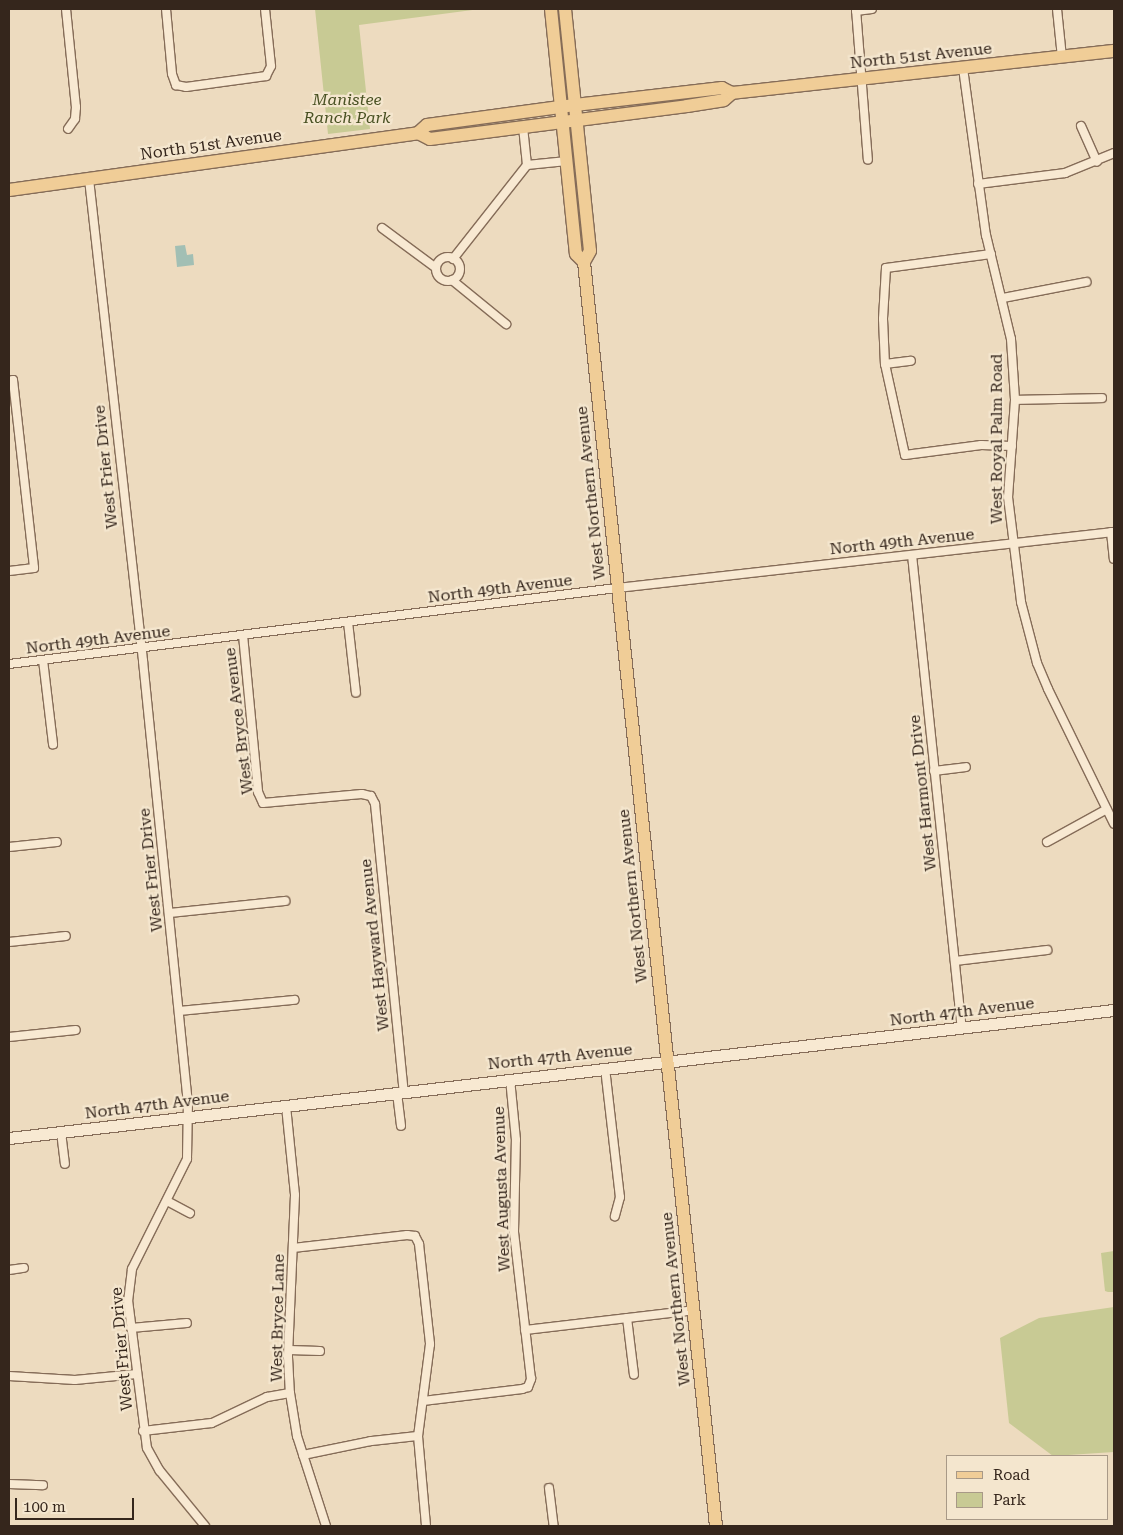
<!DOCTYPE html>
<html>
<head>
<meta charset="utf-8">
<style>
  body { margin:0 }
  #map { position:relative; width:1123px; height:1535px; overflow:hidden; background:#eddbbf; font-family:"Roboto Serif",serif }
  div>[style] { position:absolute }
  .green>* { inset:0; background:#c8ca94 }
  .water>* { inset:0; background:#a2bfb4 }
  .roads { filter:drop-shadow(1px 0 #856c58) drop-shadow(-1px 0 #856c58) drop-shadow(0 1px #856c58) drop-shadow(0 -1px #856c58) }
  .street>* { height:8px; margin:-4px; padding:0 4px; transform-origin:4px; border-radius:4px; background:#f8e9d2 }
  .street>.ring { margin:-4px; padding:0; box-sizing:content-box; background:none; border:8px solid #f8e9d2; border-radius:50% }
  .secondary>* { height:11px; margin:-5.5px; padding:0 5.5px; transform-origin:5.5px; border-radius:5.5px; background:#f8e9d2 }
  .primary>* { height:12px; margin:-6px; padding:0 6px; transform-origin:6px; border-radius:6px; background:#f0cd97 }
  span { translate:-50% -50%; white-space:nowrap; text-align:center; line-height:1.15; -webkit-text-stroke:4.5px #f4e6ce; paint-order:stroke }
  .street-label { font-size:16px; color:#35261c }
  .park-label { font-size:16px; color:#495123; font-style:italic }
  .frame { position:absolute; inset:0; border:10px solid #35261c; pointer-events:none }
  .legend { position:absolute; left:946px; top:1455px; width:162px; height:65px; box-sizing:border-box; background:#f4e6ce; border:1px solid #a89987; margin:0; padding:6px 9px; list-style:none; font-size:15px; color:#35261c }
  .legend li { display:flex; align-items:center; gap:10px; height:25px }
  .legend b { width:25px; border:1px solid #a89987 }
  .scale { position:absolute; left:15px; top:1498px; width:119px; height:22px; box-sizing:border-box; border:2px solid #35261c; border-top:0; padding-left:6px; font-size:15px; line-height:18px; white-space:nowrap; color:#35261c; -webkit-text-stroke:4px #f4e6ce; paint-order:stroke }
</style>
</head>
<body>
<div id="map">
  <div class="green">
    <div style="clip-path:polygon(315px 9px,480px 9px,359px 25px,370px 129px,328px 134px)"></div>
    <div style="clip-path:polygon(1114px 1251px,1114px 1292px,1108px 1292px,1105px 1291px,1101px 1253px)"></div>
    <div style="clip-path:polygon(1114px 1307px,1114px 1452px,1053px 1456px,1009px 1423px,1000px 1338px,1039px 1318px)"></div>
  </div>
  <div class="water">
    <div style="clip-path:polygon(185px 245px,187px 255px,193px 254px,194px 265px,177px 267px,175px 246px)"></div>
  </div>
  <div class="roads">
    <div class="street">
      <div style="left:66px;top:9px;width:99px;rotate:84.2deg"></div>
      <div style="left:76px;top:107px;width:12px;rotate:95deg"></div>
      <div style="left:75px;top:119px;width:12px;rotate:125deg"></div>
      <div style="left:166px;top:9px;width:65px;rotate:84.7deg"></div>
      <div style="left:172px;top:74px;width:12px;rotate:70deg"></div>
      <div style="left:176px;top:85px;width:10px;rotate:11deg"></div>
      <div style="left:186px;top:87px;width:81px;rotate:-7.8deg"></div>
      <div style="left:266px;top:76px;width:11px;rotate:-63deg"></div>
      <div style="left:271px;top:66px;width:57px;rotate:-96deg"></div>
      <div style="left:856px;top:9px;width:151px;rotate:85.5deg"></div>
      <div style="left:1057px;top:9px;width:48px;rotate:84.1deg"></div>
      <div style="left:856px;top:11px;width:16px;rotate:-7deg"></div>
      <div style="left:963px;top:68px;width:169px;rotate:82.2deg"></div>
      <div style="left:986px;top:235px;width:107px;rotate:76.5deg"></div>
      <div style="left:1011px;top:339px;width:61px;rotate:86.2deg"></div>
      <div style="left:1015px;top:400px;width:97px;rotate:94.1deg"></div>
      <div style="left:1008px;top:497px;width:106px;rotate:82.9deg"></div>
      <div style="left:1021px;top:602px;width:63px;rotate:75.3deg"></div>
      <div style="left:1037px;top:663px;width:28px;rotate:67deg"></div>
      <div style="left:1048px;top:689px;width:150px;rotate:63.9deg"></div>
      <div style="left:1081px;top:126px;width:39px;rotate:66deg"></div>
      <div style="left:527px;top:165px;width:40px;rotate:-5.7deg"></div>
      <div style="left:89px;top:179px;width:485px;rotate:83.6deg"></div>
      <div style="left:143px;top:661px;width:442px;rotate:84.2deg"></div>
      <div style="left:188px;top:1101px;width:58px;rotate:91deg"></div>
      <div style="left:187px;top:1159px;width:123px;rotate:116.6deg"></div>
      <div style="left:132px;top:1269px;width:31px;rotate:97deg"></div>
      <div style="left:128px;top:1300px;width:149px;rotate:82.7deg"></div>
      <div style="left:147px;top:1448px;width:26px;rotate:61deg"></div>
      <div style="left:160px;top:1471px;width:71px;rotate:50.7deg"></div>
      <div style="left:978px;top:184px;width:88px;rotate:-7.2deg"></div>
      <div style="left:1065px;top:173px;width:53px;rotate:-22.2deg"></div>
      <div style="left:382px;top:228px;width:67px;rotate:36.5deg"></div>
      <div style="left:991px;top:254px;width:106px;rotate:172.4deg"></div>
      <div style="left:886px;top:268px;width:51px;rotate:93.4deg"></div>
      <div style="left:883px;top:319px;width:45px;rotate:87.5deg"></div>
      <div style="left:885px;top:364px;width:93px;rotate:77.6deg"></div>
      <div style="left:905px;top:455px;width:77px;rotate:-7.5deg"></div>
      <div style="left:981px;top:445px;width:31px;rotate:2deg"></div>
      <div class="ring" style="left:436px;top:257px;width:16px;height:16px"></div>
      <div style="left:453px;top:259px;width:120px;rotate:-51.8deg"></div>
      <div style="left:527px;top:165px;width:39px;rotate:-96deg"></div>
      <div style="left:452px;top:280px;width:70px;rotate:39.2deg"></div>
      <div style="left:1003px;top:298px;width:85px;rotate:-10.9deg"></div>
      <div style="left:885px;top:364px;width:26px;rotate:-7deg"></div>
      <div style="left:9px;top:381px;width:4px;rotate:-14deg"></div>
      <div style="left:13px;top:380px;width:189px;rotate:83.6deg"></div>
      <div style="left:34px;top:568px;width:25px;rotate:173deg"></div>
      <div style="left:1015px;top:400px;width:87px;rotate:-1.3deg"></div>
      <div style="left:1111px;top:532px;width:27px;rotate:84deg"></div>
      <div style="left:912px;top:555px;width:476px;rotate:84deg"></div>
      <div style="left:348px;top:622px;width:71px;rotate:83.6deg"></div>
      <div style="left:243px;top:635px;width:158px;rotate:84.5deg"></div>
      <div style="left:258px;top:792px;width:12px;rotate:66deg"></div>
      <div style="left:263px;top:803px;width:99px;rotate:-5.2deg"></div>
      <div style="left:362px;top:794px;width:9px;rotate:13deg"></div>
      <div style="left:371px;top:796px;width:9px;rotate:63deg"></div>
      <div style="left:375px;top:804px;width:289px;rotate:84.3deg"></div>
      <div style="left:43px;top:660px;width:85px;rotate:83.2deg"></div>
      <div style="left:9px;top:664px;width:613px;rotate:-7.13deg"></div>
      <div style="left:617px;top:588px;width:500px;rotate:-6.43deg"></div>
      <div style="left:934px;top:771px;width:32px;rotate:-7deg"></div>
      <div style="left:1047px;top:842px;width:68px;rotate:-28.8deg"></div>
      <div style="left:9px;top:847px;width:48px;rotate:-5.9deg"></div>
      <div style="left:169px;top:913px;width:117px;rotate:-5.9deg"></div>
      <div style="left:9px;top:942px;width:57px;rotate:-6deg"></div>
      <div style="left:955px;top:961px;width:93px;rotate:-6.8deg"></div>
      <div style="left:179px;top:1011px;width:116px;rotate:-5.5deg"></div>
      <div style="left:9px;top:1037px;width:67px;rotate:-6deg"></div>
      <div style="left:605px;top:1068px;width:130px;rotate:83.4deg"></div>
      <div style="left:620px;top:1197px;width:20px;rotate:105deg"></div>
      <div style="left:397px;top:1093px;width:33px;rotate:83deg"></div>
      <div style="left:286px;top:1106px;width:89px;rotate:84.2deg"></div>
      <div style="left:295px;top:1195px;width:162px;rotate:92.5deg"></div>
      <div style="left:288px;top:1357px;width:36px;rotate:87deg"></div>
      <div style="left:290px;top:1393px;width:44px;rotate:80.8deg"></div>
      <div style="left:297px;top:1436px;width:95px;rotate:72.1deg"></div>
      <div style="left:61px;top:1132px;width:32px;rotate:83deg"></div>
      <div style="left:167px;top:1201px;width:26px;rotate:28deg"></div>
      <div style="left:293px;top:1248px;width:115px;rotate:-6.5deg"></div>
      <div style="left:407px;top:1235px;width:8px;rotate:7deg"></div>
      <div style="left:415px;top:1236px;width:9px;rotate:63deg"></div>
      <div style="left:419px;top:1244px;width:101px;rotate:83.7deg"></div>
      <div style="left:430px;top:1344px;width:93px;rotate:97.4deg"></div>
      <div style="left:418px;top:1436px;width:90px;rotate:84.9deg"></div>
      <div style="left:9px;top:1270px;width:15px;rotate:-8deg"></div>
      <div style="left:627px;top:1318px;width:57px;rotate:83deg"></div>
      <div style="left:131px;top:1328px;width:56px;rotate:-5.1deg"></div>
      <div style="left:525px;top:1330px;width:170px;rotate:-6.7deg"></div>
      <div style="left:289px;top:1350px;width:31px;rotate:2deg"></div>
      <div style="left:9px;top:1376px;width:66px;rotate:3.5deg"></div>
      <div style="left:75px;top:1380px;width:62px;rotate:-5.5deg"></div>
      <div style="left:423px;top:1401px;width:100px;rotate:-6.9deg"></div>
      <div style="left:522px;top:1389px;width:6px;rotate:-18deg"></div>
      <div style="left:528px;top:1387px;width:9px;rotate:-69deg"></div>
      <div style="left:531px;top:1379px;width:148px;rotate:-96.6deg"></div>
      <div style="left:514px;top:1232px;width:92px;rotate:-88.8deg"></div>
      <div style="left:516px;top:1140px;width:61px;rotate:-95.6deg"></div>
      <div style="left:143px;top:1431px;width:69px;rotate:-6.6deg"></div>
      <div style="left:212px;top:1423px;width:61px;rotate:-25.3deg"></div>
      <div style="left:267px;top:1397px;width:23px;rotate:-10deg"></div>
      <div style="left:303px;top:1455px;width:69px;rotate:-11.6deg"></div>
      <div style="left:371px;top:1441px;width:47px;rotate:-6.1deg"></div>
      <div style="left:9px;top:1484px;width:34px;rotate:2deg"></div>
      <div style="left:549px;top:1488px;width:38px;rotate:83deg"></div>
    </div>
    <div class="secondary">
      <div style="left:9px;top:1138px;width:1112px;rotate:-6.61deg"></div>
    </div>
    <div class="primary">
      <div style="left:551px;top:9px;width:246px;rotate:84.2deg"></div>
      <div style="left:576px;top:254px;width:11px;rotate:45deg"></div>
      <div style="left:565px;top:9px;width:243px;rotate:84.1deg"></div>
      <div style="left:590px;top:251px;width:13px;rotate:119deg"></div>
      <div style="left:584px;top:262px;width:1271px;rotate:84.04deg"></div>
      <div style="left:418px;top:133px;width:13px;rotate:27deg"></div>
      <div style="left:430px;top:139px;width:259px;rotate:-7.3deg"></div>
      <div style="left:687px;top:106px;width:37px;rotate:-9deg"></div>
      <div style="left:724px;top:100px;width:11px;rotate:-41deg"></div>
      <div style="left:9px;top:190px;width:413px;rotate:-7.9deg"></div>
      <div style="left:418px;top:133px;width:12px;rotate:-42deg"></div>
      <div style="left:427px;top:125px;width:149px;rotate:-7.7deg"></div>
      <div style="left:575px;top:105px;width:148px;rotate:-6.6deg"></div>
      <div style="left:722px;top:88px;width:11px;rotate:27deg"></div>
      <div style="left:732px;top:93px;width:384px;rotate:-6.3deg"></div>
    </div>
  </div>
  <div class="street-label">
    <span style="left:921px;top:56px;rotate:-6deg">North 51st Avenue</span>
    <span style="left:211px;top:145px;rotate:-8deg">North 51st Avenue</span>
    <span style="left:997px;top:439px;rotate:-90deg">West Royal Palm Road</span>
    <span style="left:106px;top:467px;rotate:-96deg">West Frier Drive</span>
    <span style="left:591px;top:493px;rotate:-96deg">West Northern Avenue</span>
    <span style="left:902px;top:542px;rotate:-6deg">North 49th Avenue</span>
    <span style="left:500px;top:589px;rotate:-7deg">North 49th Avenue</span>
    <span style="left:98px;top:640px;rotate:-7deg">North 49th Avenue</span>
    <span style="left:239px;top:721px;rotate:-97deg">West Bryce Avenue</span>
    <span style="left:923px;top:793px;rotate:-96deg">West Harmont Drive</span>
    <span style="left:151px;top:870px;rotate:-96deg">West Frier Drive</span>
    <span style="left:633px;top:896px;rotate:-96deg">West Northern Avenue</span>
    <span style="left:375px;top:945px;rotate:-96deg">West Hayward Avenue</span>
    <span style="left:962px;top:1012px;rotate:-7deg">North 47th Avenue</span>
    <span style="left:560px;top:1057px;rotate:-6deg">North 47th Avenue</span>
    <span style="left:157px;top:1105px;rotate:-7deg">North 47th Avenue</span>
    <span style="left:502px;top:1189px;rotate:-92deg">West Augusta Avenue</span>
    <span style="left:676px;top:1299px;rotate:-96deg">West Northern Avenue</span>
    <span style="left:278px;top:1318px;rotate:-89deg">West Bryce Lane</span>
    <span style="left:122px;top:1349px;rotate:-95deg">West Frier Drive</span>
  </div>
  <div class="park-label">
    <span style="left:347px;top:109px">Manistee<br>Ranch Park</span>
  </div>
  <div class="frame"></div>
  <ul class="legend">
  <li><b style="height:6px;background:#f0cd97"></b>Road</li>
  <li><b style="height:14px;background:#c8ca94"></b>Park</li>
  </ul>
  <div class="scale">100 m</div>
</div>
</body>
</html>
